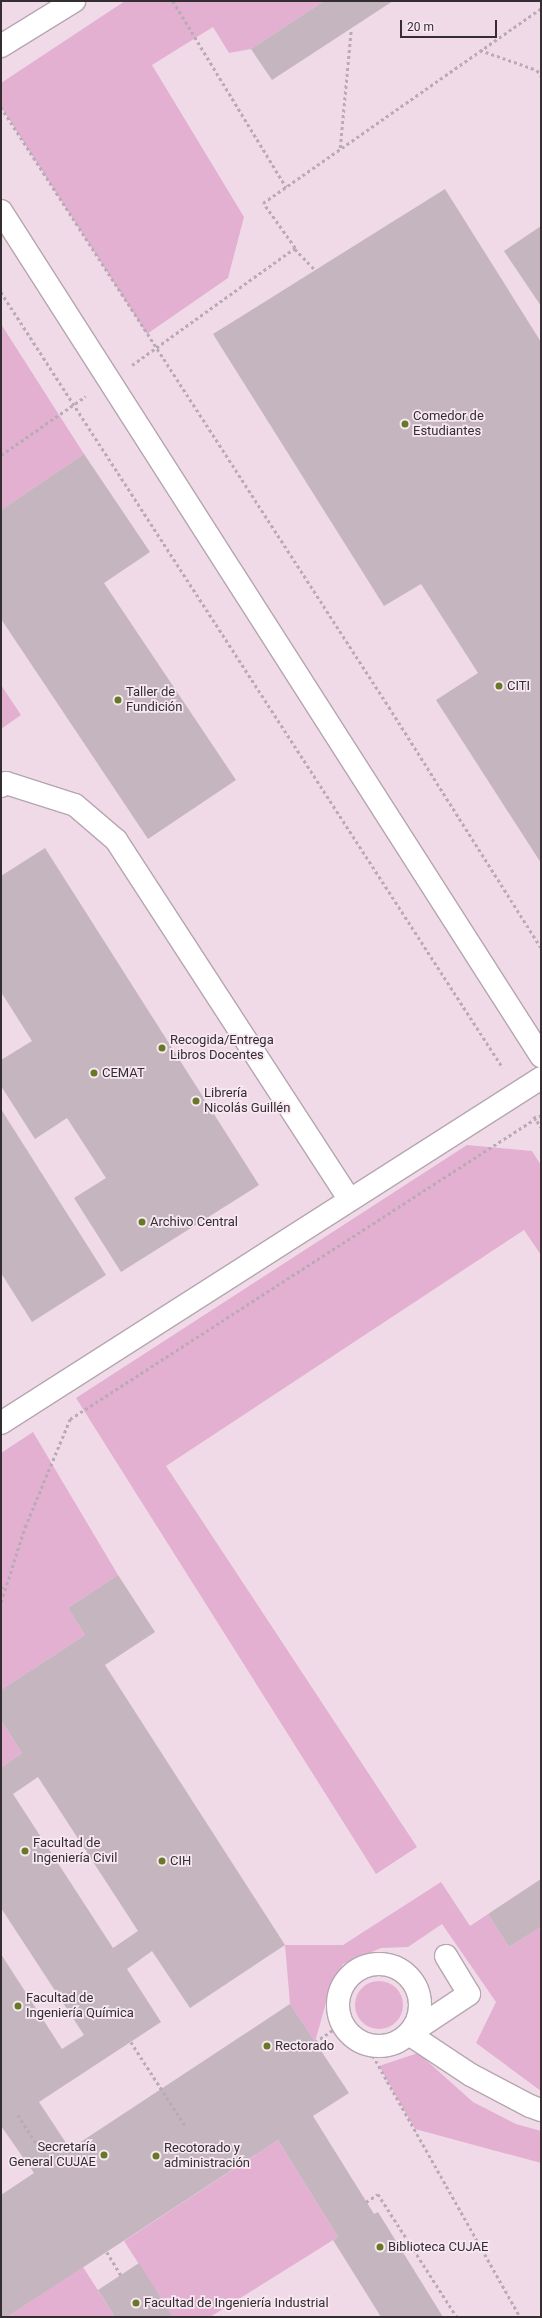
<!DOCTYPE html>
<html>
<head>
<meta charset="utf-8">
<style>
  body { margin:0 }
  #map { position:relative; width:542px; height:2318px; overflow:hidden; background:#f8e8f2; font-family:Roboto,sans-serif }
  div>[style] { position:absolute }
  .built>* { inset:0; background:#f0dae8 }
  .green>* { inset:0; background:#e3b0d2 }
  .round { border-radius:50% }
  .building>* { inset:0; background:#c4b5bf }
  .path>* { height:2.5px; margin-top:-1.25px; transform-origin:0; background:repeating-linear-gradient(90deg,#b8abb3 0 3px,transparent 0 6px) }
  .roads { filter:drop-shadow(1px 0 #b5a6b0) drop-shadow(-1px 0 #b5a6b0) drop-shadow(0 1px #b5a6b0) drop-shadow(0 -1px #b5a6b0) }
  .minor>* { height:22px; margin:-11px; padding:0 11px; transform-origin:11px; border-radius:11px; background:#fff }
  .minor>.ring { margin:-11px; padding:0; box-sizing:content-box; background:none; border:22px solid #fff; border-radius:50% }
  .dots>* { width:11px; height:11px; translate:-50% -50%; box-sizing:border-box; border:2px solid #f8e8f2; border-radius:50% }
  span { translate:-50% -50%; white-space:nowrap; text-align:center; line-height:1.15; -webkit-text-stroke:3.5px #f8e8f2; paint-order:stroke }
  .poi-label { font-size:13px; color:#342e32 }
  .left { translate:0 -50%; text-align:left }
  .right { translate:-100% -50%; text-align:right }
  .frame { position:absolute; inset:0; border:2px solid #342e32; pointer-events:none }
  .scale { position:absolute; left:400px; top:20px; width:97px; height:18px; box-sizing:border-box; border:2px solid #342e32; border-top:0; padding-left:5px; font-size:12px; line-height:14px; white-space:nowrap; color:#342e32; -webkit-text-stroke:3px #f8e8f2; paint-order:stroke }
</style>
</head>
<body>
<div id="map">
  <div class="built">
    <div style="clip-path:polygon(1px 1px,541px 1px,541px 2317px,1px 2317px)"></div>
  </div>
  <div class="green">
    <div style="clip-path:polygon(125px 1px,324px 1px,251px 49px,229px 53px,213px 27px,152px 65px,244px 217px,228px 278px,147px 334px,1px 107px,1px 83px)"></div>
    <div style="clip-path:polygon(1px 324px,84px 454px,1px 510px)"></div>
    <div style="clip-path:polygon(1px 685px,21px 715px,1px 729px)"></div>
    <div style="clip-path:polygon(467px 1145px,532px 1151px,541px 1165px,541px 1255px,524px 1230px,166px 1466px,417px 1847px,376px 1874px,76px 1398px)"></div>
    <div style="clip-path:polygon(33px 1432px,118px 1575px,68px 1608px,85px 1635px,1px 1690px,1px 1453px)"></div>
    <div style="clip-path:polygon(1px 1720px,22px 1753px,1px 1768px)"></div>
    <div style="clip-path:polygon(441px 1882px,470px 1926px,488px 1914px,509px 1947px,541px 1927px,541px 2091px,476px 2043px,496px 2002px,442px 1924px,408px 1947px,381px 1948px,343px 1964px,329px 1992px,315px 2042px,290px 2004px,285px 1945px,343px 1945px)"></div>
    <div class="round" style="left:355px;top:1981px;width:48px;height:48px"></div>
    <div style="clip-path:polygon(418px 2053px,473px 2102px,516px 2124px,541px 2131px,541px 2163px,415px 2129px,379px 2066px)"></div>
    <div style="clip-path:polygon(278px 2140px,338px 2237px,210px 2317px,173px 2317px,124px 2241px)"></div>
    <div style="clip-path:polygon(83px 2267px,115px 2317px,7px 2317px)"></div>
  </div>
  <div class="building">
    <div style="clip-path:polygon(324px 1px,393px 1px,272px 80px,251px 49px)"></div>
    <div style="clip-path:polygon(445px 189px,541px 342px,541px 863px,436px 700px,478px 673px,421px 584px,384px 606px,213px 334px)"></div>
    <div style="clip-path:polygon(541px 226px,541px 306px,504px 251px)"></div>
    <div style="clip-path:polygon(84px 454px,150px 552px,104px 583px,236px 780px,148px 839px,1px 619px,1px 510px)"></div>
    <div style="clip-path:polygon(45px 848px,259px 1185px,121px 1272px,74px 1198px,106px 1178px,67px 1118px,35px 1139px,1px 1086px,1px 1060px,32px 1041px,1px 992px,1px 876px)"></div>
    <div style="clip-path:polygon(1px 1109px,106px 1275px,32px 1322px,1px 1273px)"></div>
    <div style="clip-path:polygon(evenodd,118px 1575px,155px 1632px,105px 1665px,285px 1945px,190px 2008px,152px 1951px,127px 1969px,161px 2022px,39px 2102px,70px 2149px,290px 2004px,349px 2093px,313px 2116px,374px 2214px,378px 2212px,443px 2317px,381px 2317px,333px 2240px,338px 2237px,278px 2140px,7px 2317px,1px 2317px,1px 2195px,34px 2173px,1px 2126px,1px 1954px,62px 2049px,84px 2035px,1px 1908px,1px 1768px,22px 1753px,1px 1720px,1px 1690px,85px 1635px,68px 1608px,118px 1575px,38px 1777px,138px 1931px,113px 1948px,13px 1794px,38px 1777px)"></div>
    <div style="clip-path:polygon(541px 1879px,541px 1927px,509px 1947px,488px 1914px)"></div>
    <div style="clip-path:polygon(139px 2263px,173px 2317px,115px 2317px,98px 2290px)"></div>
  </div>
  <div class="path">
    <div style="left:173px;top:1px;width:218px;rotate:58.7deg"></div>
    <div style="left:480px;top:50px;width:60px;rotate:19.3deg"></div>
    <div style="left:537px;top:70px;width:7px;rotate:56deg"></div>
    <div style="left:1px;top:107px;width:715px;rotate:57.11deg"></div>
    <div style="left:389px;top:707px;width:284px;rotate:57.7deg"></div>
    <div style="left:340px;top:148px;width:120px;rotate:-84.7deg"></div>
    <div style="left:295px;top:249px;width:29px;rotate:46deg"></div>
    <div style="left:1px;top:292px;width:924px;rotate:57.1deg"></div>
    <div style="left:132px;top:365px;width:201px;rotate:-35.7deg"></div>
    <div style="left:295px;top:248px;width:55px;rotate:-125.4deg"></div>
    <div style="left:263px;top:203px;width:340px;rotate:-35deg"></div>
    <div style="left:1px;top:455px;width:103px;rotate:-34.8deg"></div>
    <div style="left:534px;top:1116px;width:13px;rotate:58deg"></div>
    <div style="left:1px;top:1588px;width:5px"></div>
    <div style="left:1px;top:1602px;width:79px;rotate:-72.3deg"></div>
    <div style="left:25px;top:1527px;width:117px;rotate:-67.4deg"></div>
    <div style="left:70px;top:1419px;width:561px;rotate:-32.84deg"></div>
    <div style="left:131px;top:2042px;width:101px;rotate:57.1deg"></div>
    <div style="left:315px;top:2042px;width:32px;rotate:-34deg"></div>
    <div style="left:367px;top:2045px;width:312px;rotate:60.6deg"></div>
    <div style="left:18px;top:2115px;width:57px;rotate:57.1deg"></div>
    <div style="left:366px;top:2202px;width:14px;rotate:-34deg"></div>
    <div style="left:378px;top:2194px;width:146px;rotate:57.3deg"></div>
    <div style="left:107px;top:2252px;width:27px;rotate:59deg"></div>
  </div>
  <div class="roads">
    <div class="minor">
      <div style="left:1px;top:46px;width:86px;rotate:-31.7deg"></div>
      <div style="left:1px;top:211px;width:1003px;rotate:57.42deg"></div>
      <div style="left:1px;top:786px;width:6px;rotate:-31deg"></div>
      <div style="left:6px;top:783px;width:72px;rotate:17.7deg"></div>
      <div style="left:75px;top:805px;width:54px;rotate:40.5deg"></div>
      <div style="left:116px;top:840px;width:429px;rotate:57deg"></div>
      <div style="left:1px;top:1423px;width:641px;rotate:-32.57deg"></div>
      <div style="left:446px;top:1956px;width:44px;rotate:58.8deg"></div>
      <div style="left:469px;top:1994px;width:72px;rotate:146.3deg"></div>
      <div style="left:409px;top:2034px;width:74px;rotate:33.5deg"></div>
      <div style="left:471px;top:2075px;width:67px;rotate:27.7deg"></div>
      <div style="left:530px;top:2106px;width:12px;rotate:20deg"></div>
      <div class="ring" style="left:338px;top:1964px;width:60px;height:60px"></div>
    </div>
  </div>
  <div class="dots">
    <div style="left:405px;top:424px;background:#677826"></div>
    <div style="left:499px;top:686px;background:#677826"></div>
    <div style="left:118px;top:700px;background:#677826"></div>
    <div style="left:162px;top:1048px;background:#677826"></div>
    <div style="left:94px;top:1073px;background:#677826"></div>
    <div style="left:196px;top:1101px;background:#677826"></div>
    <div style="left:142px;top:1222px;background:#677826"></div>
    <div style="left:25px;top:1851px;background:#677826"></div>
    <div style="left:162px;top:1861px;background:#677826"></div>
    <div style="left:18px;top:2006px;background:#677826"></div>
    <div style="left:267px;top:2046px;background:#677826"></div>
    <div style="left:104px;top:2155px;background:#677826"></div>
    <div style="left:156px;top:2156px;background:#677826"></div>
    <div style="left:380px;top:2247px;background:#677826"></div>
    <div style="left:136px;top:2303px;background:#677826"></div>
  </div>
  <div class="poi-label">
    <span class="left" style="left:413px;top:424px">Comedor de<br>Estudiantes</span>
    <span class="left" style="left:507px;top:686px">CITI</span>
    <span class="left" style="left:126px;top:700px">Taller de<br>Fundición</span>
    <span class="left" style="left:170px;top:1048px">Recogida/Entrega<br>Libros Docentes</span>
    <span class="left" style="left:102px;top:1073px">CEMAT</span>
    <span class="left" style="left:204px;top:1101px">Librería<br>Nicolás Guillén</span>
    <span class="left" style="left:150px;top:1222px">Archivo Central</span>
    <span class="left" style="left:33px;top:1851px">Facultad de<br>Ingeniería Civil</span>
    <span class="left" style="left:170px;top:1861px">CIH</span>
    <span class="left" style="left:26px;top:2006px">Facultad de<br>Ingeniería Química</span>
    <span class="left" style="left:275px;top:2046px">Rectorado</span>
    <span class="right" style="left:96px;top:2155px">Secretaría<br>General CUJAE</span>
    <span class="left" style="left:164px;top:2156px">Recotorado y<br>administración</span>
    <span class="left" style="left:388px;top:2247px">Biblioteca CUJAE</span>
    <span class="left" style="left:144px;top:2303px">Facultad de Ingeniería Industrial</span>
  </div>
  <div class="frame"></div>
  <div class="scale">20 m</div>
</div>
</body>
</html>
